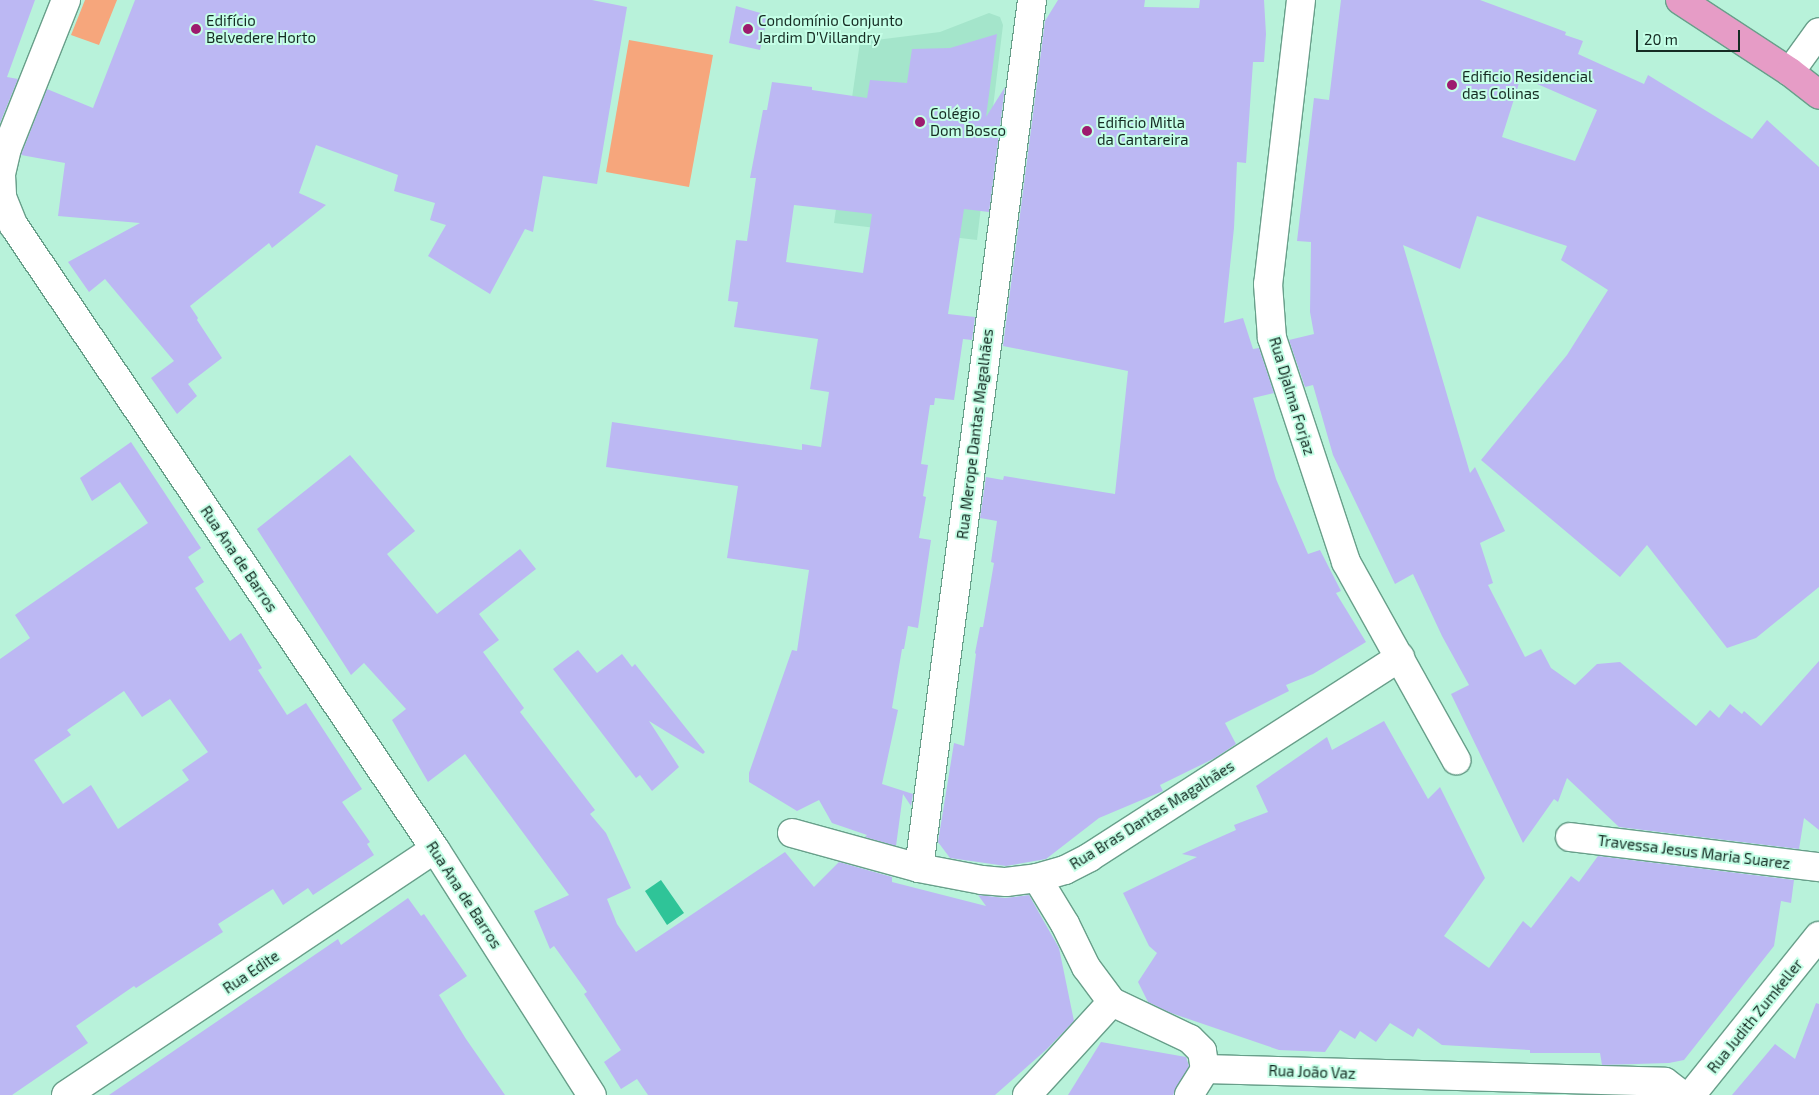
<!DOCTYPE html>
<html>
<head>
<meta charset="utf-8">
<style>
  body { margin:0 }
  #map { position:relative; width:1819px; height:1095px; overflow:hidden; background:#b8f2da; font-family:"Exo 2",sans-serif }
  div>[style] { position:absolute }
  .built>* { inset:0; background:#a4e5cb }
  .green>* { inset:0; background:#f6a67c }
  .water>* { inset:0; background:#2fc498 }
  .building>* { inset:0; background:#bcb8f3 }
  .roads { filter:drop-shadow(1px 0 #689f8a) drop-shadow(-1px 0 #689f8a) drop-shadow(0 1px #689f8a) drop-shadow(0 -1px #689f8a) }
  .minor>* { height:28px; margin:-14px; padding:0 14px; transform-origin:14px; border-radius:14px; background:#fff }
  .major>* { height:28px; margin:-14px; padding:0 14px; transform-origin:14px; border-radius:14px; background:#e69cc6 }
  .dots>* { width:14px; height:14px; translate:-50% -50%; box-sizing:border-box; border:2px solid #c5ffe7; border-radius:50% }
  span { translate:-50% -50%; white-space:nowrap; text-align:center; line-height:1.15; -webkit-text-stroke:4px #c5ffe7; paint-order:stroke }
  .poi-label { font-size:15px; color:#152c23 }
  .left { translate:0 -50%; text-align:left }
  .street-label { font-size:15px; color:#152c23 }
  .scale { position:absolute; left:1636px; top:30px; width:104px; height:22px; box-sizing:border-box; border:2px solid #152c23; border-top:0; padding-left:6px; font-size:15px; line-height:18px; white-space:nowrap; color:#152c23; -webkit-text-stroke:4px #c5ffe7; paint-order:stroke }
</style>
</head>
<body>
<div id="map">
  <div class="built">
    <div style="clip-path:polygon(989px 13px,1000px 17px,1003px 25px,977px 240px,834px 223px,860px 42px,940px 32px)"></div>
  </div>
  <div class="green">
    <div style="clip-path:polygon(85px 0,117px 0,99px 45px,71px 35px)"></div>
    <div style="clip-path:polygon(629px 40px,713px 55px,689px 187px,606px 172px)"></div>
  </div>
  <div class="water">
    <div style="clip-path:polygon(661px 880px,684px 913px,667px 925px,645px 891px)"></div>
  </div>
  <div class="building">
    <div style="clip-path:polygon(0 0,35px 0,7px 77px,18px 79px,0 123px)"></div>
    <div style="clip-path:polygon(135px 0,592px 0,627px 7px,597px 184px,543px 176px,533px 232px,525px 229px,490px 294px,428px 256px,446px 225px,430px 220px,435px 203px,394px 191px,398px 175px,316px 145px,299px 193px,326px 205px,272px 248px,269px 243px,190px 306px,198px 318px,197px 320px,222px 358px,188px 384px,197px 396px,177px 414px,151px 378px,174px 361px,105px 279px,89px 292px,68px 262px,140px 223px,58px 216px,65px 163px,21px 155px,47px 89px,93px 108px)"></div>
    <div style="clip-path:polygon(1058px 0,1145px 0,1144px 7px,1199px 8px,1200px 0,1264px 0,1266px 34px,1264px 62px,1253px 62px,1246px 163px,1237px 162px,1234px 228px,1224px 323px,1243px 318px,1253px 349px,1259px 348px,1274px 393px,1253px 398px,1276px 479px,1308px 554px,1320px 550px,1341px 591px,1336px 593px,1366px 642px,1313px 674px,1286px 685px,1289px 691px,1225px 723px,1236px 744px,1215px 758px,1160px 785px,1163px 791px,1099px 818px,1046px 859px,1006px 866px,950px 858px,938px 842px,954px 743px,964px 746px,976px 654px,975px 653px,980px 627px,983px 627px,994px 563px,991px 562px,997px 521px,980px 518px,986px 477px,1003px 480px,1004px 476px,1115px 494px,1128px 371px,1003px 346px,1045px 21px)"></div>
    <div style="clip-path:polygon(evenodd,1341px 0,1480px 0,1566px 32px,1565px 35px,1583px 41px,1578px 54px,1644px 84px,1648px 75px,1752px 139px,1767px 120px,1819px 167px,1819px 587px,1756px 638px,1727px 648px,1647px 545px,1620px 577px,1481px 460px,1567px 355px,1608px 290px,1561px 260px,1567px 246px,1477px 216px,1460px 269px,1403px 245px,1470px 473px,1475px 467px,1505px 531px,1480px 543px,1493px 583px,1488px 585px,1525px 657px,1541px 649px,1551px 668px,1575px 685px,1597px 664px,1620px 662px,1696px 726px,1710px 710px,1719px 718px,1730px 704px,1742px 714px,1744px 711px,1761px 726px,1819px 661px,1819px 830px,1804px 818px,1799px 849px,1619px 827px,1567px 778px,1558px 802px,1554px 799px,1523px 843px,1451px 694px,1469px 685px,1442px 636px,1413px 574px,1395px 584px,1333px 455px,1313px 385px,1305px 387px,1289px 340px,1314px 334px,1310px 312px,1311px 242px,1297px 241px,1314px 98px,1329px 100px,1341px 0,1521px 77px,1597px 110px,1575px 161px,1502px 137px,1521px 77px)"></div>
    <div style="clip-path:polygon(736px 6px,768px 15px,760px 50px,729px 43px)"></div>
    <div style="clip-path:polygon(evenodd,997px 34px,986px 117px,1005px 87px,989px 212px,964px 209px,948px 314px,975px 317px,972px 340px,963px 339px,954px 400px,935px 398px,934px 405px,930px 405px,921px 464px,928px 465px,923px 496px,926px 497px,919px 538px,931px 540px,918px 628px,908px 626px,904px 649px,902px 649px,892px 708px,898px 710px,882px 784px,913px 794px,911px 806px,903px 794px,896px 846px,865px 837px,867px 835px,832px 823px,819px 800px,797px 811px,749px 782px,749px 773px,792px 650px,797px 651px,809px 570px,727px 558px,738px 486px,606px 467px,612px 422px,802px 450px,802px 444px,821px 447px,829px 392px,810px 389px,818px 339px,734px 327px,738px 302px,728px 301px,736px 240px,747px 241px,756px 178px,750px 178px,763px 110px,767px 110px,772px 82px,812px 87px,812px 90px,867px 98px,870px 80px,907px 83px,912px 49px,950px 48px,997px 34px,794px 205px,872px 214px,863px 273px,786px 262px,794px 205px)"></div>
    <div style="clip-path:polygon(evenodd,131px 442px,201px 548px,188px 557px,204px 582px,195px 588px,230px 641px,241px 633px,262px 668px,258px 670px,287px 715px,306px 703px,362px 789px,342px 802px,370px 842px,367px 844px,374px 855px,313px 895px,308px 888px,283px 905px,273px 889px,218px 924px,223px 932px,136px 988px,134px 986px,76px 1026px,88px 1043px,12px 1095px,0 1095px,0 659px,30px 638px,15px 615px,148px 523px,120px 482px,92px 501px,80px 478px,131px 442px,124px 691px,142px 717px,170px 699px,208px 752px,182px 770px,189px 780px,118px 829px,91px 785px,63px 804px,34px 760px,71px 735px,67px 730px,124px 691px)"></div>
    <div style="clip-path:polygon(350px 455px,415px 531px,387px 554px,437px 614px,520px 549px,536px 569px,479px 614px,499px 640px,483px 652px,524px 708px,520px 712px,595px 810px,590px 814px,606px 833px,631px 888px,607px 899px,617px 924px,636px 952px,785px 852px,814px 887px,839px 862px,892px 877px,892px 882px,986px 906px,978px 895px,1005px 898px,1029px 895px,1059px 948px,1074px 1021px,1047px 1049px,995px 1095px,648px 1095px,637px 1079px,621px 1089px,604px 1062px,621px 1050px,584px 994px,587px 992px,554px 946px,550px 949px,534px 911px,569px 895px,465px 754px,428px 782px,392px 720px,406px 709px,364px 663px,351px 675px,257px 529px)"></div>
    <div style="clip-path:polygon(578px 650px,597px 673px,622px 654px,632px 667px,635px 664px,705px 752px,703px 754px,649px 721px,679px 767px,652px 791px,640px 775px,636px 778px,553px 669px)"></div>
    <div style="clip-path:polygon(1384px 721px,1428px 799px,1440px 787px,1485px 878px,1444px 936px,1489px 968px,1523px 921px,1531px 928px,1571px 876px,1579px 882px,1598px 856px,1794px 880px,1791px 903px,1781px 901px,1774px 946px,1684px 1060px,1669px 1063px,1602px 1065px,1600px 1053px,1530px 1053px,1530px 1050px,1442px 1045px,1418px 1028px,1413px 1037px,1390px 1023px,1376px 1042px,1360px 1031px,1355px 1039px,1340px 1030px,1325px 1052px,1279px 1050px,1171px 1013px,1148px 1002px,1138px 982px,1157px 953px,1149px 946px,1123px 893px,1197px 857px,1182px 854px,1236px 830px,1234px 825px,1268px 812px,1256px 786px,1327px 737px,1332px 750px)"></div>
    <div style="clip-path:polygon(408px 898px,421px 916px,424px 914px,467px 976px,439px 995px,466px 1039px,505px 1095px,109px 1095px,338px 939px,341px 945px)"></div>
    <div style="clip-path:polygon(1816px 1003px,1819px 1004px,1819px 1095px,1732px 1095px,1775px 1044px,1795px 1059px)"></div>
    <div style="clip-path:polygon(1101px 1042px,1186px 1057px,1189px 1066px,1173px 1095px,1068px 1095px)"></div>
  </div>
  <div class="roads">
    <div class="minor">
      <div style="left:66px;top:0;width:159px;rotate:111.7deg"></div>
      <div style="left:7px;top:148px;width:28px;rotate:103deg"></div>
      <div style="left:1px;top:175px;width:22px;rotate:87deg"></div>
      <div style="left:2px;top:197px;width:31px;rotate:68deg"></div>
      <div style="left:14px;top:226px;width:752px;rotate:55.95deg"></div>
      <div style="left:435px;top:849px;width:292px;rotate:57.5deg"></div>
      <div style="left:1301px;top:0;width:286px;rotate:96.6deg"></div>
      <div style="left:1268px;top:284px;width:54px;rotate:85.8deg"></div>
      <div style="left:1272px;top:338px;width:236px;rotate:71.7deg"></div>
      <div style="left:1346px;top:562px;width:227px;rotate:60.9deg"></div>
      <div style="left:1790px;top:72px;width:49px;rotate:-54.1deg"></div>
      <div style="left:792px;top:833px;width:132px;rotate:15.4deg"></div>
      <div style="left:919px;top:868px;width:64px;rotate:10.8deg"></div>
      <div style="left:982px;top:880px;width:24px;rotate:5deg"></div>
      <div style="left:1006px;top:882px;width:31px;rotate:-7deg"></div>
      <div style="left:1037px;top:878px;width:29px;rotate:-16deg"></div>
      <div style="left:1065px;top:870px;width:28px;rotate:-27deg"></div>
      <div style="left:1090px;top:857px;width:369px;rotate:-32.8deg"></div>
      <div style="left:1570px;top:837px;width:251px;rotate:6.9deg"></div>
      <div style="left:919px;top:868px;width:875px;rotate:-82.58deg"></div>
      <div style="left:1037px;top:878px;width:54px;rotate:58.7deg"></div>
      <div style="left:1065px;top:924px;width:48px;rotate:64deg"></div>
      <div style="left:1086px;top:967px;width:44px;rotate:53.4deg"></div>
      <div style="left:1112px;top:1002px;width:86px;rotate:25.4deg"></div>
      <div style="left:1190px;top:1039px;width:17px;rotate:45deg"></div>
      <div style="left:1202px;top:1051px;width:18px;rotate:81deg"></div>
      <div style="left:1205px;top:1069px;width:460px;rotate:1.6deg"></div>
      <div style="left:1665px;top:1082px;width:21px;rotate:37deg"></div>
      <div style="left:66px;top:1095px;width:443px;rotate:-33.7deg"></div>
      <div style="left:1027px;top:1095px;width:126px;rotate:-47.6deg"></div>
      <div style="left:1189px;top:1095px;width:31px;rotate:-58deg"></div>
      <div style="left:1691px;top:1095px;width:204px;rotate:-51.2deg"></div>
    </div>
    <div class="major">
      <div style="left:1680px;top:0;width:131px;rotate:33.2deg"></div>
      <div style="left:1790px;top:72px;width:37px;rotate:38deg"></div>
    </div>
  </div>
  <div class="dots">
    <div style="left:196px;top:29px;background:#9d1b6e"></div>
    <div style="left:748px;top:29px;background:#9d1b6e"></div>
    <div style="left:1452px;top:85px;background:#9d1b6e"></div>
    <div style="left:920px;top:122px;background:#9d1b6e"></div>
    <div style="left:1087px;top:131px;background:#9d1b6e"></div>
  </div>
  <div class="poi-label">
    <span class="left" style="left:206px;top:29px">Edifício<br>Belvedere Horto</span>
    <span class="left" style="left:758px;top:29px">Condomínio Conjunto<br>Jardim D'Villandry</span>
    <span class="left" style="left:1462px;top:85px">Edificio Residencial<br>das Colinas</span>
    <span class="left" style="left:930px;top:122px">Colégio<br>Dom Bosco</span>
    <span class="left" style="left:1097px;top:131px">Edificio Mitla<br>da Cantareira</span>
  </div>
  <div class="street-label">
    <span style="left:1292px;top:396px;rotate:73deg">Rua Djalma Forjaz</span>
    <span style="left:975px;top:434px;rotate:-83deg">Rua Merope Dantas Magalhães</span>
    <span style="left:239px;top:559px;rotate:56deg">Rua Ana de Barros</span>
    <span style="left:1152px;top:815px;rotate:-32deg">Rua Bras Dantas Magalhães</span>
    <span style="left:1694px;top:852px;rotate:7deg">Travessa Jesus Maria Suarez</span>
    <span style="left:464px;top:895px;rotate:57deg">Rua Ana de Barros</span>
    <span style="left:251px;top:972px;rotate:-34deg">Rua Edite</span>
    <span style="left:1755px;top:1016px;rotate:-51deg">Rua Judith Zumkeller</span>
    <span style="left:1312px;top:1072px;rotate:2deg">Rua João Vaz</span>
  </div>
  <div class="scale">20 m</div>
</div>
</body>
</html>
